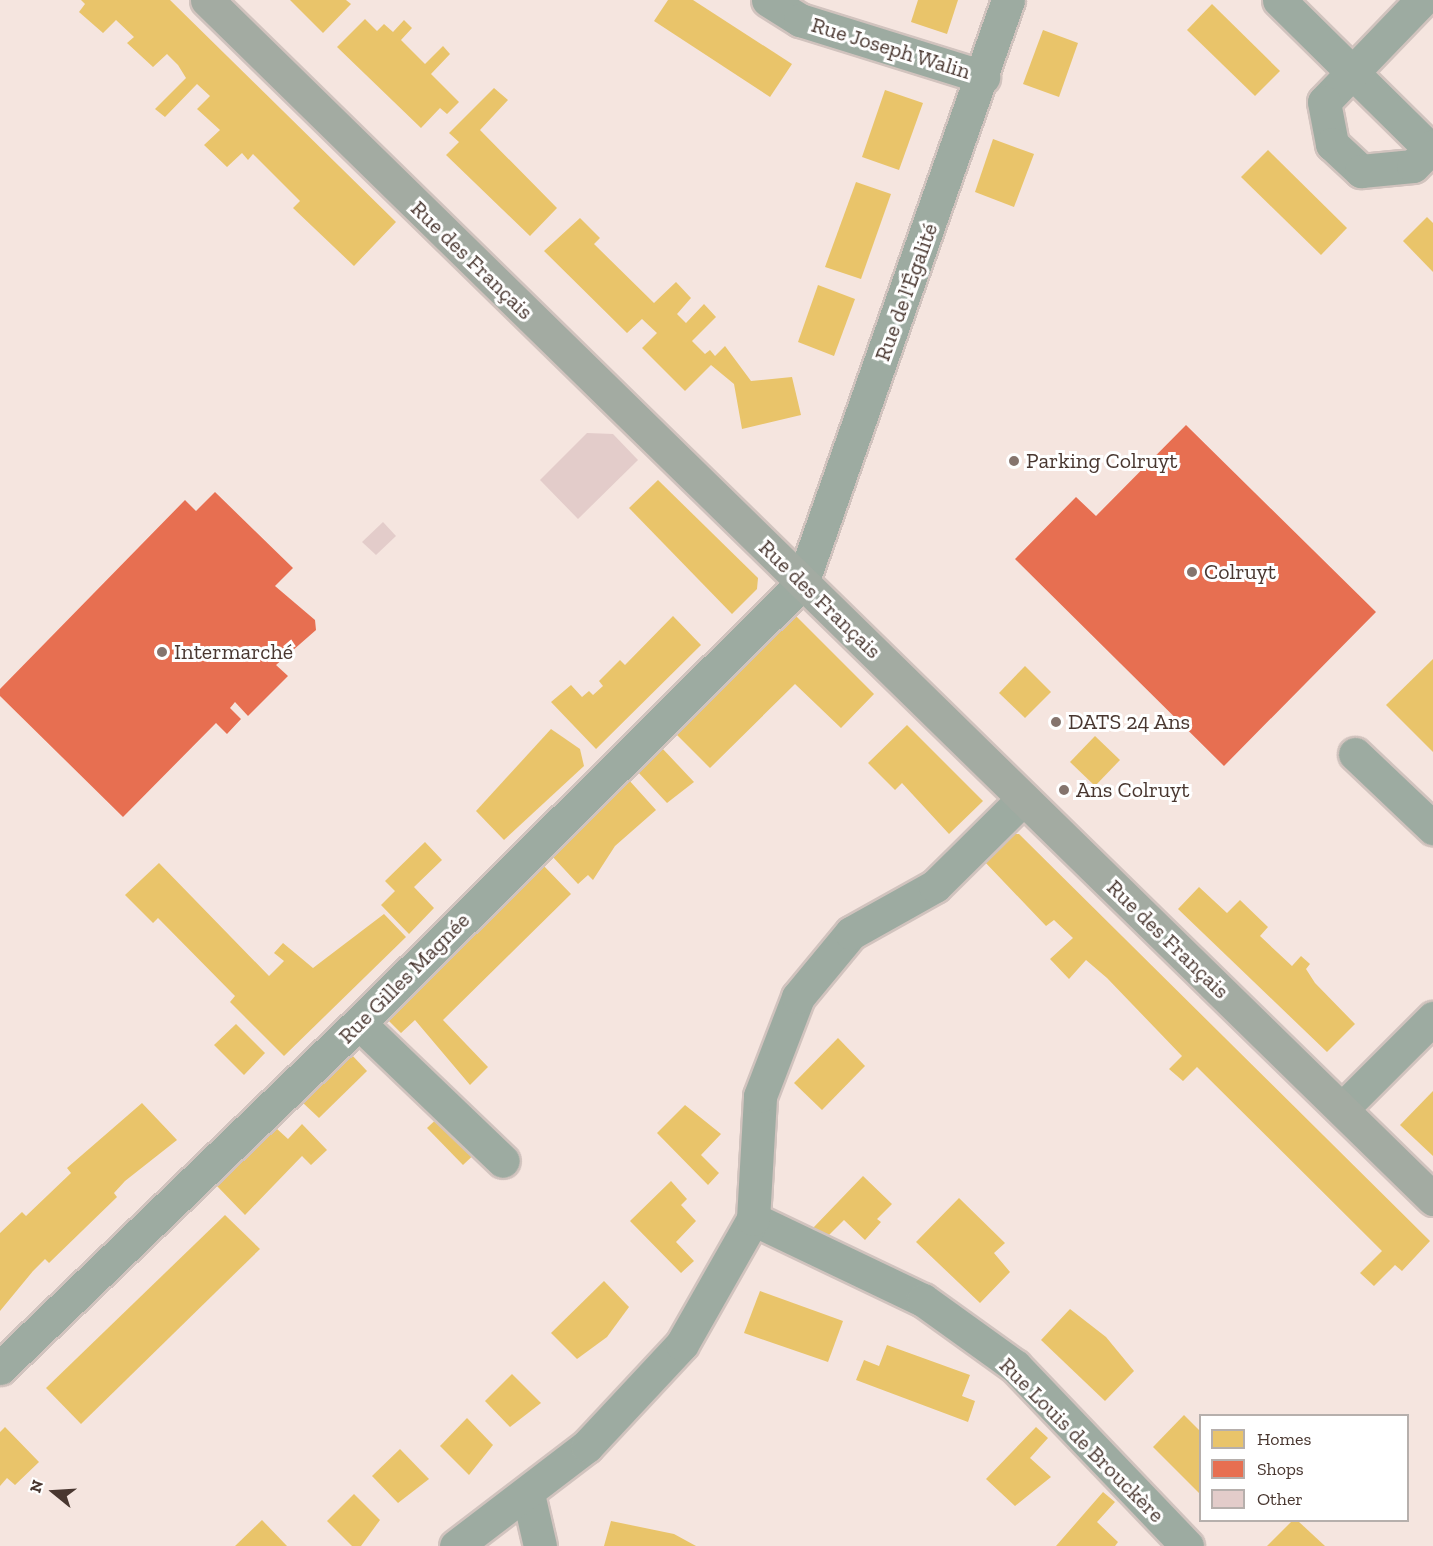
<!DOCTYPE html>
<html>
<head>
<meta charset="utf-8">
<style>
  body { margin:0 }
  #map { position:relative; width:1433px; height:1546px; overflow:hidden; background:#f5e5df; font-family:"Zilla Slab",serif }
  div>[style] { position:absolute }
  .homes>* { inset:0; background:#e9c46a }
  .shops>* { inset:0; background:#e76f51 }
  .building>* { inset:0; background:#e3ccca }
  .roads { filter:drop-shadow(2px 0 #d1c3be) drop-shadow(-2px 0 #d1c3be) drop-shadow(0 2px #d1c3be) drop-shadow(0 -2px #d1c3be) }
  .minor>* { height:33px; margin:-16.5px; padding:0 16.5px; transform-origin:16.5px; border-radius:16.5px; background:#9daba1 }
  .major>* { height:33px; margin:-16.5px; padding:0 16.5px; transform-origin:16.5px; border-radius:16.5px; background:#a3aba2 }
  .dots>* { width:16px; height:16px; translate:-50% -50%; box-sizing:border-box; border:3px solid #fff; border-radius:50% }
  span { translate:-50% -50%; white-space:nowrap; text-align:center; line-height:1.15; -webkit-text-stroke:6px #fff; paint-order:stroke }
  .street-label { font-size:22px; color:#493730 }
  .poi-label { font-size:22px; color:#493730 }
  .left { translate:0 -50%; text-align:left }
  .legend { position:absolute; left:1199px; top:1414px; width:210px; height:108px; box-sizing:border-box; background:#fff; border:2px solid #b6afac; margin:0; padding:8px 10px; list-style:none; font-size:18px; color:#493730 }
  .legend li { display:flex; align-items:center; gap:12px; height:30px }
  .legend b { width:30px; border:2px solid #b6afac }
  .north { position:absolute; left:24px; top:1462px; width:60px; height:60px; -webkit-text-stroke:4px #fff; paint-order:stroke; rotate:288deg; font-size:16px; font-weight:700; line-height:24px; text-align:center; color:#493730 }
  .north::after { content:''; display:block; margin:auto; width:21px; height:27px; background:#493730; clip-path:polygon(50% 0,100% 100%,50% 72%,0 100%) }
</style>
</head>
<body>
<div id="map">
  <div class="homes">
    <div style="clip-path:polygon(81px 0,170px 0,396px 222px,354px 266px,293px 208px,300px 201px,253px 154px,248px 160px,242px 153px,227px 167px,204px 145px,220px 130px,197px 109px,210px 96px,197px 84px,165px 117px,155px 109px,186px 78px,178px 65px,167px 54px,153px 67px,127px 43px,134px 37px,116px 20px,103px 33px,79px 12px,85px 4px)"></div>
    <div style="clip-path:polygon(290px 0,346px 0,351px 4px,323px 33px)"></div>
    <div style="clip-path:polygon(668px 0,693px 0,792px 64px,770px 97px,654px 21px)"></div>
    <div style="clip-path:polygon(918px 0,958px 0,947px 34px,911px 22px)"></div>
    <div style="clip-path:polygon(1212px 4px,1280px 71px,1255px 96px,1187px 30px)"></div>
    <div style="clip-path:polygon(365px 19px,377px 31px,384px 24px,393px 32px,404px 20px,412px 28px,401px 40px,425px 64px,443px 46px,450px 54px,431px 74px,459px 102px,447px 114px,440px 108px,421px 128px,337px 47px)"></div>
    <div style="clip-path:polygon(1043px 30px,1078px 43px,1059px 97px,1023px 84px)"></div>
    <div style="clip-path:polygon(494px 88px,508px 100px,480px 130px,557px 208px,530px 236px,446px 155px,459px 142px,449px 133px)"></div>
    <div style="clip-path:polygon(885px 90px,923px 103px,899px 170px,862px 157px)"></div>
    <div style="clip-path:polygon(993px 139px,1034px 154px,1014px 207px,975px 192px)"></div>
    <div style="clip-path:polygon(1268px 150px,1347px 228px,1321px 255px,1241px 177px)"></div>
    <div style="clip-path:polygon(856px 182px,891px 194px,861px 279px,825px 267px)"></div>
    <div style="clip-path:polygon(1427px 217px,1433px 223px,1433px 272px,1403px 241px)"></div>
    <div style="clip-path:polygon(580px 218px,600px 238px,594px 244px,654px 303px,676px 282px,691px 298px,677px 314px,686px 323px,704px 304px,716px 317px,692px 341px,705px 354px,710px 350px,715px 356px,725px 346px,751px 381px,792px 377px,801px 415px,742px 429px,734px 384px,711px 365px,685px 391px,642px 348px,657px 333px,642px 319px,627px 333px,544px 251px)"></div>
    <div style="clip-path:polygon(818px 285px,855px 299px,834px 356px,798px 342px)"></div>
    <div style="clip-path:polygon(658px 480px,758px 578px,757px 589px,732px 614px,629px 508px)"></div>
    <div style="clip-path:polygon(795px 615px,874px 694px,841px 728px,795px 684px,710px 768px,675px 733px)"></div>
    <div style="clip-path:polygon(673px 616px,701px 645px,596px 749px,551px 702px,571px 685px,582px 697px,589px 691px,593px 695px,603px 686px,599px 681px,620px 660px,625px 665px)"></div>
    <div style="clip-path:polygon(1433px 659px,1433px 752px,1386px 705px)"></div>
    <div style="clip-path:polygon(1025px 666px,1051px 692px,1025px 718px,999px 693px)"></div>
    <div style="clip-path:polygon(907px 725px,983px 801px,949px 834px,902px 783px,895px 790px,868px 763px)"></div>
    <div style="clip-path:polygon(551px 729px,580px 749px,584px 766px,504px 840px,476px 811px)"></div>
    <div style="clip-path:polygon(1095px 736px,1120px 760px,1095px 786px,1070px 762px)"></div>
    <div style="clip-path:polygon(661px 747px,694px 782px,667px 803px,637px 771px)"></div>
    <div style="clip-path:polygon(628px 779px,656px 810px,615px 846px,593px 880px,588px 875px,578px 884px,551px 855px)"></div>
    <div style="clip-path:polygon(1010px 834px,1019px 834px,1430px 1241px,1402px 1271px,1395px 1265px,1374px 1286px,1360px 1273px,1382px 1251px,1197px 1067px,1183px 1081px,1169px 1069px,1182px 1056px,1107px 978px,1086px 960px,1069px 979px,1050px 959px,1073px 938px,1054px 920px,1046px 926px,983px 860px)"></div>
    <div style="clip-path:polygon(425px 842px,442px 860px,414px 887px,434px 908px,409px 934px,381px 905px,395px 891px,385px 881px)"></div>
    <div style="clip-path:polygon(159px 863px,269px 976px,284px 961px,274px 953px,283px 943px,313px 968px,384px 914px,406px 937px,284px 1056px,230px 1002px,235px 996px,158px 918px,153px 923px,125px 895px)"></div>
    <div style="clip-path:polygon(542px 864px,571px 894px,443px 1020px,488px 1067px,470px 1085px,415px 1020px,401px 1033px,387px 1019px)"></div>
    <div style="clip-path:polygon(1199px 887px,1227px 913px,1240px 900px,1268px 927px,1260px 936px,1292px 966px,1301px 956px,1310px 964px,1306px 969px,1315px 983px,1355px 1024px,1327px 1052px,1178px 909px)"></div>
    <div style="clip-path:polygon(236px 1024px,265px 1053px,244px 1075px,214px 1045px)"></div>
    <div style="clip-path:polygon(838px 1038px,865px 1066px,822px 1110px,794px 1083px)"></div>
    <div style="clip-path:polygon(351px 1054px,367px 1071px,319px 1118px,302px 1102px)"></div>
    <div style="clip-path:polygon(1433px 1091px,1433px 1156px,1400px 1125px)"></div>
    <div style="clip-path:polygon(142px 1103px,177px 1140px,125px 1181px,114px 1193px,117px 1197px,49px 1263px,45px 1259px,33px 1271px,0 1311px,0 1233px,22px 1212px,26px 1216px,71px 1173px,67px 1168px)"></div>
    <div style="clip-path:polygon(685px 1105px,721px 1134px,701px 1155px,719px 1173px,708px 1185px,657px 1133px)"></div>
    <div style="clip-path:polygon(445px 1111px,481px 1148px,463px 1165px,427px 1128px)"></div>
    <div style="clip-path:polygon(302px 1124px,327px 1150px,311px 1165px,302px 1156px,245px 1215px,217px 1186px,276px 1128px,288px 1139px)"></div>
    <div style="clip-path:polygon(863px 1176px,892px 1204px,877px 1219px,881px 1222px,865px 1240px,844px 1220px,825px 1239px,813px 1228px)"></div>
    <div style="clip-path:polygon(671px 1181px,687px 1199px,681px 1205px,696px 1221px,676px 1242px,694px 1261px,681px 1273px,630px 1221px)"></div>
    <div style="clip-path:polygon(959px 1198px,1005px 1243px,994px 1253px,1010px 1272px,980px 1303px,916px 1242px)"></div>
    <div style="clip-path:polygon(225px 1215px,260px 1249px,81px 1424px,46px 1388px)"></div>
    <div style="clip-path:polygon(604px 1281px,629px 1307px,607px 1337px,577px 1359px,551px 1333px)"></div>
    <div style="clip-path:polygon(760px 1291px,843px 1321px,828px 1362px,744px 1333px)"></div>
    <div style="clip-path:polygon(1070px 1309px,1106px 1337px,1134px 1371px,1105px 1401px,1041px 1340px)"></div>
    <div style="clip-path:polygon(887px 1345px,970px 1375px,962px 1396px,975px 1401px,968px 1422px,856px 1380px,864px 1360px,879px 1366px)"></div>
    <div style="clip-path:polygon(512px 1374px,541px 1403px,510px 1427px,485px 1401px)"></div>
    <div style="clip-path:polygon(1184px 1415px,1200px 1431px,1200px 1494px,1153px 1447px)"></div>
    <div style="clip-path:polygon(467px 1418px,493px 1445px,469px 1475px,440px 1446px)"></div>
    <div style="clip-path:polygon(5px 1427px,39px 1462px,15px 1485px,7px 1478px,0 1486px,0 1432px)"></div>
    <div style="clip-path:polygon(1036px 1427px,1048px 1438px,1030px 1458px,1051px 1477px,1015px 1506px,986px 1479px)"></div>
    <div style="clip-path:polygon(400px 1449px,429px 1479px,398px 1503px,372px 1476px)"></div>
    <div style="clip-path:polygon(1103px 1492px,1115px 1502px,1097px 1522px,1118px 1542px,1115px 1546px,1056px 1546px)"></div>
    <div style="clip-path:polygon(354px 1494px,380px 1520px,361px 1546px,352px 1546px,327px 1521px)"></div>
    <div style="clip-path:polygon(262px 1520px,287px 1546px,235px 1546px)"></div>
    <div style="clip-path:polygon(611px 1521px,674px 1534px,696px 1546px,604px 1546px)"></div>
    <div style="clip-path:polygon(1292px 1521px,1298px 1521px,1325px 1546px,1267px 1546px)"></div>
  </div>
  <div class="shops">
    <div style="clip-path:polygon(1186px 425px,1376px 612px,1224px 766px,1015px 559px,1076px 497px,1096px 516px)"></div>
    <div style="clip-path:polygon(215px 492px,293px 568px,275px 586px,315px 620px,316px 630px,276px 665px,288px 676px,248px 716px,235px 702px,230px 708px,241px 719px,227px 734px,216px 723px,123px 817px,0 696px,0 689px,185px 500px,196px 511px)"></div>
  </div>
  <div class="building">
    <div style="clip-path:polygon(587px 433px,613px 434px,638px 460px,578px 519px,540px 480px)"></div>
    <div style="clip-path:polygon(383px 522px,396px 536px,376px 555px,362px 542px)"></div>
  </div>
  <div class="roads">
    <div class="minor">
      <div style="left:768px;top:0;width:38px;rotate:32deg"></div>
      <div style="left:800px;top:20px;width:192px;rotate:17.3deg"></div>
      <div style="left:1279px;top:0;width:216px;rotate:44.6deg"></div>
      <div style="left:1422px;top:0;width:141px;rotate:133.9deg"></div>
      <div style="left:1324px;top:102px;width:43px;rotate:79.2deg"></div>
      <div style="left:1332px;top:144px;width:40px;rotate:43deg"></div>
      <div style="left:1361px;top:171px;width:52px;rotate:-5.5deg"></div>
      <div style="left:1413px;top:166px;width:28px;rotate:-45deg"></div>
      <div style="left:1355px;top:754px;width:108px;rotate:43.5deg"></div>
      <div style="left:359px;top:1023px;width:199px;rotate:43.8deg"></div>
      <div style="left:1342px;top:1109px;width:129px;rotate:-45deg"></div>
      <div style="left:753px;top:1219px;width:188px;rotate:25.5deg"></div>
      <div style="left:923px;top:1300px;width:113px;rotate:35.7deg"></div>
      <div style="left:1015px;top:1366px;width:249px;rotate:46.3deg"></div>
      <div style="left:0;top:1368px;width:498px;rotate:-43.9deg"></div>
      <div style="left:359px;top:1023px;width:624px;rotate:-44.81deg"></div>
      <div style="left:802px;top:583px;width:618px;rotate:-70.54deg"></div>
      <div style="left:528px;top:1494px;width:53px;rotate:77deg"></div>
      <div style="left:456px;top:1546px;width:165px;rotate:-37.4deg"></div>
      <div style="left:587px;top:1446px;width:139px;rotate:-47deg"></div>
      <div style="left:682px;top:1344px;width:144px;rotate:-60.4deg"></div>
      <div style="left:753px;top:1219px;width:123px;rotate:-86.7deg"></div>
      <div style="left:760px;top:1096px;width:106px;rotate:-69deg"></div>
      <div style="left:798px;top:997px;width:83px;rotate:-50.4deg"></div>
      <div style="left:851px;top:933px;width:96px;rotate:-29.2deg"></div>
      <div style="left:935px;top:886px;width:124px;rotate:-44.7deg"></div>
    </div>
    <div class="major">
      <div style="left:207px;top:0;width:1715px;rotate:44.36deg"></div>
    </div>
  </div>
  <div class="dots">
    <div style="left:1014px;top:461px;background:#85746d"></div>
    <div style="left:1192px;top:572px;background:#85746d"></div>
    <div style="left:162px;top:652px;background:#85746d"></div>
    <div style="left:1056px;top:722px;background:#85746d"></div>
    <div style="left:1064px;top:790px;background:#85746d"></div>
  </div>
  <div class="street-label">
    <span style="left:891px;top:48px;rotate:17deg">Rue Joseph Walin</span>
    <span style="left:472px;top:260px;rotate:44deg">Rue des Français</span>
    <span style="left:906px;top:292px;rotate:-70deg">Rue de l'Égalité</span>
    <span style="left:820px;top:599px;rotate:44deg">Rue des Français</span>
    <span style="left:1168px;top:939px;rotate:44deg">Rue des Français</span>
    <span style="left:404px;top:978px;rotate:-45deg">Rue Gilles Magnée</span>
    <span style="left:1082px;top:1440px;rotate:45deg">Rue Louis de Brouckère</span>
  </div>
  <div class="poi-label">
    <span class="left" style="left:1026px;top:461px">Parking Colruyt</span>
    <span class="left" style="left:1204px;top:572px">Colruyt</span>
    <span class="left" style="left:174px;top:652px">Intermarché</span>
    <span class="left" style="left:1068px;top:722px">DATS 24 Ans</span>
    <span class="left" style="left:1076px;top:790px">Ans Colruyt</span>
  </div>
  <ul class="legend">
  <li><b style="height:16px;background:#e9c46a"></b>Homes</li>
  <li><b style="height:16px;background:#e76f51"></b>Shops</li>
  <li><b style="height:16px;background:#e3ccca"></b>Other</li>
  </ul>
  <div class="north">N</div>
</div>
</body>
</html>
